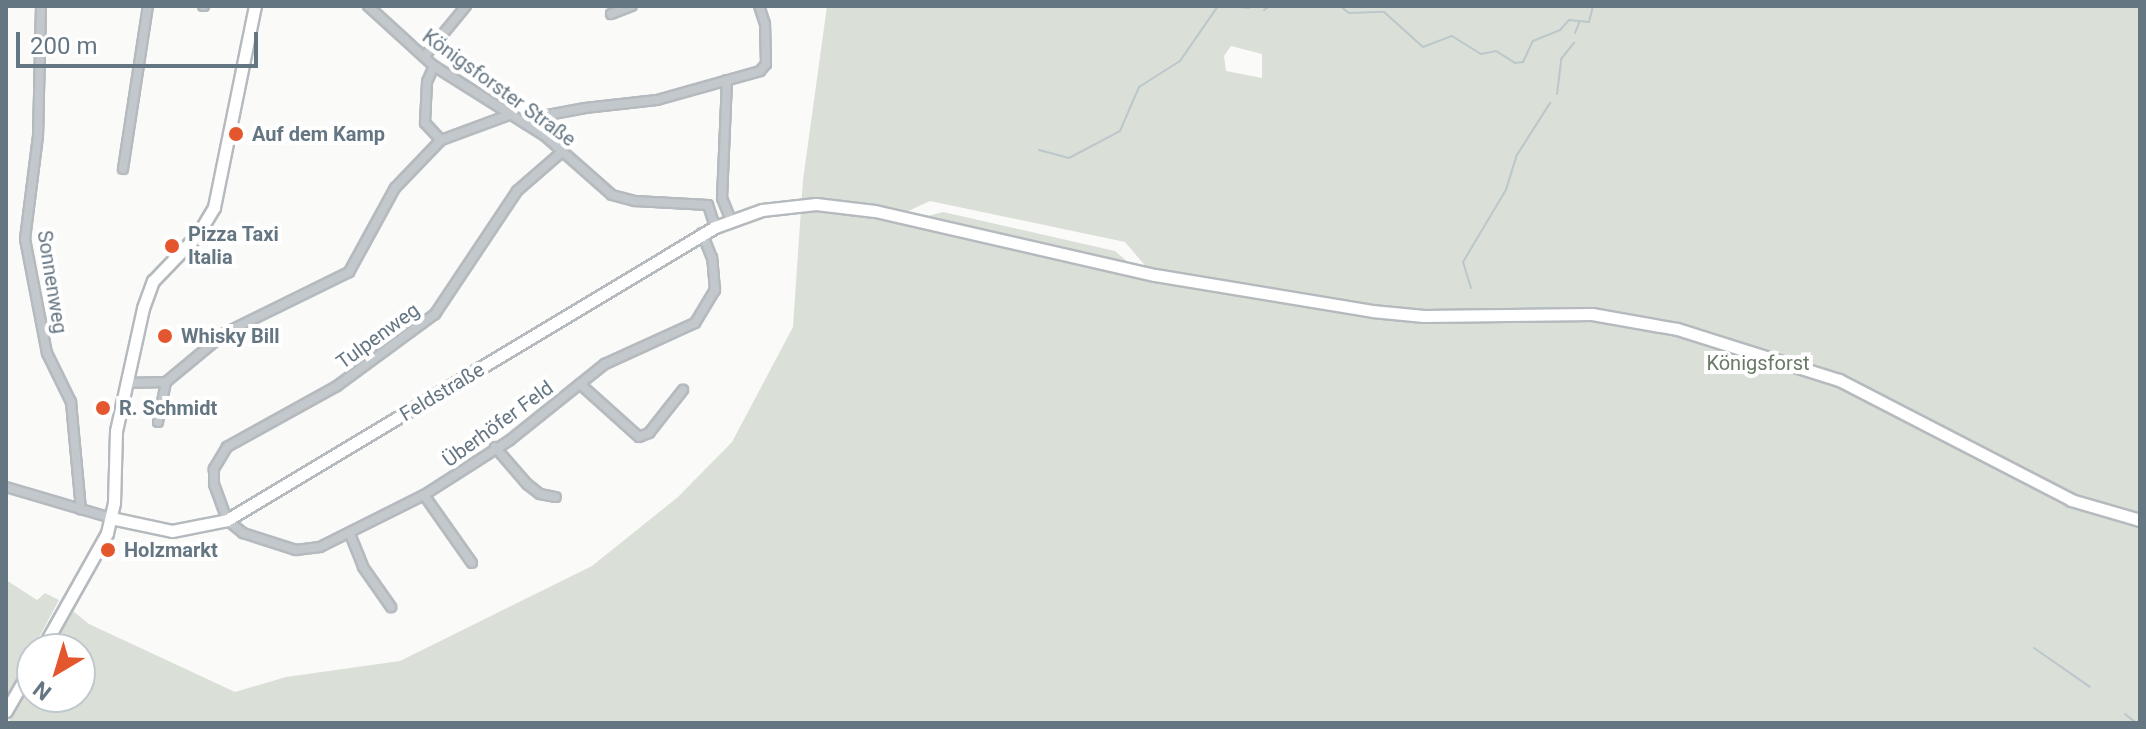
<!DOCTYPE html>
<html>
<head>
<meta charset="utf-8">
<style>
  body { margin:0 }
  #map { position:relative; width:2146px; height:729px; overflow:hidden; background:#fafaf8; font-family:Roboto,sans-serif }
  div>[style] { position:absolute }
  .green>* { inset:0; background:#dadfd7 }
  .stream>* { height:2px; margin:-1px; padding:0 1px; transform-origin:1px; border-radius:1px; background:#bbc7cb }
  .roads { filter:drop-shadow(2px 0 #b5babe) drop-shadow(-2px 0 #b5babe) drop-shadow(0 2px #b5babe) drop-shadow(0 -2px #b5babe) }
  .minor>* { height:8px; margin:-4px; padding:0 4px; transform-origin:4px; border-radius:4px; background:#c3c8cc }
  .major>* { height:11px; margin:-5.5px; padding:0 5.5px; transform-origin:5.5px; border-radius:5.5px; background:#fff }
  .dots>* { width:22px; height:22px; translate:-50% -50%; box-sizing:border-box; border:4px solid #fff; border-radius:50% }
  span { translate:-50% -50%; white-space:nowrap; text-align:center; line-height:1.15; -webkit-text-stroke:8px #fff; paint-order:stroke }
  .street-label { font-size:20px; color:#657683 }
  .poi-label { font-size:20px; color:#657683; font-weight:700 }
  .left { translate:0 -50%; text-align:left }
  .park-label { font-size:20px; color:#687a64 }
  .frame { position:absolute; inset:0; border:8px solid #657683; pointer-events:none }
  .north { position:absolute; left:16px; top:633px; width:80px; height:80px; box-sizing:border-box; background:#fff; border:2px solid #c1c8cd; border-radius:50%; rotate:218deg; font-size:22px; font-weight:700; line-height:32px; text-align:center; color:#657683 }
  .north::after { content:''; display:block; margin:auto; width:28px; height:36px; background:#e4572e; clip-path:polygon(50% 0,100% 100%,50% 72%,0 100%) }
  .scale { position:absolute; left:16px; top:32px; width:242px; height:36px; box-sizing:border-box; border:4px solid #657683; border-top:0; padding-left:10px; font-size:24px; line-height:28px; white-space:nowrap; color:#657683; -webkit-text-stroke:6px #fff; paint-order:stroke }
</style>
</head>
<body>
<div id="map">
  <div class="green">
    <div style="clip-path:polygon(evenodd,827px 6px,2140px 6px,2140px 723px,8px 723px,32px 681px,32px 697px,80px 697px,80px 649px,51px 649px,73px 611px,89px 624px,235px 692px,286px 677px,400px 661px,592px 566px,678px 497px,732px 442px,793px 327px,803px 180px,827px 6px,1231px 46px,1262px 54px,1262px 78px,1226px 71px,1224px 56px,1231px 46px,827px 6px,930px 201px,1125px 242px,1148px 269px,1130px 264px,1115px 251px,943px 212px,924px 217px,904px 213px,930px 201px)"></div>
    <div style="clip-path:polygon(6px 580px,37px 600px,45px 593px,59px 600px,6px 699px)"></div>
  </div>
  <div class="stream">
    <div style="left:1223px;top:6px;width:26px;rotate:4deg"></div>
    <div style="left:1340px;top:6px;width:11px;rotate:38deg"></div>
    <div style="left:1349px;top:13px;width:35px;rotate:-2deg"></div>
    <div style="left:1384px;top:12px;width:52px;rotate:41.9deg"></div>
    <div style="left:1423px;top:47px;width:31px;rotate:-21deg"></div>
    <div style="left:1452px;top:36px;width:34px;rotate:32deg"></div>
    <div style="left:1481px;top:54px;width:15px;rotate:-11deg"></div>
    <div style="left:1496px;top:51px;width:22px;rotate:32deg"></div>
    <div style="left:1515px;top:63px;width:8px;rotate:-7deg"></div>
    <div style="left:1523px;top:62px;width:23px;rotate:-65deg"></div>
    <div style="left:1533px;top:41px;width:29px;rotate:-22deg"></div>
    <div style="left:1560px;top:30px;width:13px;rotate:-48deg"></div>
    <div style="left:1569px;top:20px;width:20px;rotate:6deg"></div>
    <div style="left:1589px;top:22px;width:16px;rotate:-76deg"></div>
    <div style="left:1264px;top:10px;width:7px;rotate:-34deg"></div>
    <div style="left:1575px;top:33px;width:11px;rotate:-68deg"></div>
    <div style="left:1557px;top:94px;width:35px;rotate:-83deg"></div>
    <div style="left:1561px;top:59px;width:21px;rotate:-51deg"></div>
    <div style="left:1039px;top:150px;width:31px;rotate:15deg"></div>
    <div style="left:1069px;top:158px;width:58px;rotate:-27.9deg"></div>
    <div style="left:1120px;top:131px;width:48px;rotate:-66.6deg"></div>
    <div style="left:1139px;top:87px;width:49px;rotate:-32.4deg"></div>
    <div style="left:1180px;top:61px;width:67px;rotate:-55.4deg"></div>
    <div style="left:1471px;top:288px;width:27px;rotate:-107deg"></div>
    <div style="left:1463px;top:262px;width:84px;rotate:-59.2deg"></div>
    <div style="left:1506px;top:190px;width:37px;rotate:-73deg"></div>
    <div style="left:1517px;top:155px;width:62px;rotate:-57.6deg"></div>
    <div style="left:2034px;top:648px;width:68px;rotate:34.9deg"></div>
    <div style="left:2125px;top:714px;width:14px;rotate:39deg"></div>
  </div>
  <div class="roads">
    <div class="minor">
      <div style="left:41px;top:6px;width:130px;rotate:91.3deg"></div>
      <div style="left:38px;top:136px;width:104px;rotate:97.2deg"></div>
      <div style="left:25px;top:239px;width:116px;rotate:79.1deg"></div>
      <div style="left:47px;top:353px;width:55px;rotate:63.9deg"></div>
      <div style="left:71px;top:402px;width:108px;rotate:84.7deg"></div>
      <div style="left:203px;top:6px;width:1px"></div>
      <div style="left:368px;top:6px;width:89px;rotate:42.3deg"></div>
      <div style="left:434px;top:66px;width:131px;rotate:32.2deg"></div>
      <div style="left:545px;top:136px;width:89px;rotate:41.4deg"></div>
      <div style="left:612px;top:195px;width:24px;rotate:15deg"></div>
      <div style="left:635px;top:201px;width:73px;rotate:3.1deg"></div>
      <div style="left:708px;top:205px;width:23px;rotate:72deg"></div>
      <div style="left:611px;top:14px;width:22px;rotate:-21deg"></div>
      <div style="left:424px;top:57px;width:66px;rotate:-50.5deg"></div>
      <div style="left:434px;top:66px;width:17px;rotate:114deg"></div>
      <div style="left:427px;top:82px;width:41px;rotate:92.8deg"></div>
      <div style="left:425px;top:123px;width:23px;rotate:47deg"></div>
      <div style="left:727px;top:80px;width:118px;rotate:92.4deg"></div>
      <div style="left:722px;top:198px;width:24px;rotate:68deg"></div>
      <div style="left:526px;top:124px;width:13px;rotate:-32deg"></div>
      <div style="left:537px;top:117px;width:49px;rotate:-10.6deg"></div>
      <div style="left:585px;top:108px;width:72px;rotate:-6.3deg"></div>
      <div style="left:657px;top:100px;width:107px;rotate:-15.7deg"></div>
      <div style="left:760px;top:71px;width:9px;rotate:-49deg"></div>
      <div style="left:766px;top:64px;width:40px;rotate:-91.4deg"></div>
      <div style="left:765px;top:24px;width:19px;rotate:-108deg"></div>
      <div style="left:563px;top:151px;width:61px;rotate:139deg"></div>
      <div style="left:517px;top:191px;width:148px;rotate:123.7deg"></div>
      <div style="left:435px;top:314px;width:122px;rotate:143.7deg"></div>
      <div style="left:337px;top:386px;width:126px;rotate:151deg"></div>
      <div style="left:227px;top:447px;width:26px;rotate:121deg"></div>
      <div style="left:214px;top:469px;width:15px;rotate:90deg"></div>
      <div style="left:214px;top:484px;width:38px;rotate:70deg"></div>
      <div style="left:227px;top:520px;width:21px;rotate:39deg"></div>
      <div style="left:243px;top:533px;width:56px;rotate:17.8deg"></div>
      <div style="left:296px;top:550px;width:24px;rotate:-7deg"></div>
      <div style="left:320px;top:547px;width:116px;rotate:-26.6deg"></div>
      <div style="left:424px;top:495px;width:102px;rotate:-32.6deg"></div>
      <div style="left:510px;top:440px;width:122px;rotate:-38.7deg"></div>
      <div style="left:605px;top:364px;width:99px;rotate:-24.5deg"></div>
      <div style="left:695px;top:323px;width:39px;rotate:-59deg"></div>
      <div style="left:715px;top:290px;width:32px;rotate:-95deg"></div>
      <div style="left:712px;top:258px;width:27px;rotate:-112deg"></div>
      <div style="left:123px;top:169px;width:165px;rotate:-81.3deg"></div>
      <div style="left:126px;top:383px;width:40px;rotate:-1.4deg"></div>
      <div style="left:166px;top:382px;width:77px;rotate:-39.7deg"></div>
      <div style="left:225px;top:333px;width:138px;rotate:-26.2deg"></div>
      <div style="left:349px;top:272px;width:96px;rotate:-61.3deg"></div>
      <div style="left:395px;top:188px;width:66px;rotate:-46.2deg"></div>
      <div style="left:441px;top:140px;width:72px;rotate:-20.2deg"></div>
      <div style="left:580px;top:384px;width:79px;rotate:41.9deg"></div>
      <div style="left:639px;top:437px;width:11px;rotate:-22deg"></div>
      <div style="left:649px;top:433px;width:55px;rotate:-51.7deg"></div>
      <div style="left:158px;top:422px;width:41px;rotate:-78.7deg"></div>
      <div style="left:495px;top:447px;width:49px;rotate:49.1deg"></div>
      <div style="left:527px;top:484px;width:16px;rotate:38deg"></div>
      <div style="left:540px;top:494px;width:16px;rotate:11deg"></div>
      <div style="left:6px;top:487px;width:109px;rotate:16.4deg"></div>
      <div style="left:424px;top:495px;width:83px;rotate:54.8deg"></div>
      <div style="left:350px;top:534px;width:35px;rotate:68deg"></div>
      <div style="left:363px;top:567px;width:49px;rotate:55deg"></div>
    </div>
    <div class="major">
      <div style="left:111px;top:518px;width:62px;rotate:12deg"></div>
      <div style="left:172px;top:531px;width:56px;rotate:-11.3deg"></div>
      <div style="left:227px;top:520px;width:569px;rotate:-30.98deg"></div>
      <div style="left:715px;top:227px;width:50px;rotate:-19.9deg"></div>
      <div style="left:762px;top:210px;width:54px;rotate:-6.3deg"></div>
      <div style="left:816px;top:204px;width:59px;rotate:6.8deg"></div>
      <div style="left:875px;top:211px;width:287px;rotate:12.9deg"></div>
      <div style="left:1155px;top:275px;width:220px;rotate:9.4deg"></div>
      <div style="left:1372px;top:311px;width:52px;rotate:5.5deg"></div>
      <div style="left:1424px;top:316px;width:168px;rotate:-0.7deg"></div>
      <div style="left:1592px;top:314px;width:86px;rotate:10deg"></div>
      <div style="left:1677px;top:329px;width:170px;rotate:17.5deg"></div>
      <div style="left:1839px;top:380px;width:261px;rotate:27.3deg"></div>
      <div style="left:2071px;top:500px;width:72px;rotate:16.2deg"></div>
      <div style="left:42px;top:649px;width:133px;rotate:-60.7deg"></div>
      <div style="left:107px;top:533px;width:31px;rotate:-77deg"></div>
      <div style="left:114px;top:503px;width:72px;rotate:-88.4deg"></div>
      <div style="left:116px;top:431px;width:126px;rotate:-77.6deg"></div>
      <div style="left:143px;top:308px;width:29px;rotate:-70deg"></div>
      <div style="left:153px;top:281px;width:65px;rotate:-46.2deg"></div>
      <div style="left:198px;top:234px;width:31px;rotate:-59deg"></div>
      <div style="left:214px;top:207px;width:205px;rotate:-78.5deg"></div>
      <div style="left:6px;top:711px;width:52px;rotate:-60deg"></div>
    </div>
  </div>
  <div class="dots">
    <div style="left:236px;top:134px;background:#e4572e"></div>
    <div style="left:172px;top:246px;background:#e4572e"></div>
    <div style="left:165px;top:336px;background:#e4572e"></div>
    <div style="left:103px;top:408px;background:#e4572e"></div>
    <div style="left:108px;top:550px;background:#e4572e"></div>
  </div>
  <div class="street-label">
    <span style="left:499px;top:88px;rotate:36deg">Königsforster Straße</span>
    <span style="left:52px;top:282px;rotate:81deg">Sonnenweg</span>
    <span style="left:378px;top:336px;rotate:-36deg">Tulpenweg</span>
    <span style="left:442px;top:392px;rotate:-31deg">Feldstraße</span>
    <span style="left:498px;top:424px;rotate:-36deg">Überhöfer Feld</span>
  </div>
  <div class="poi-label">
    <span class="left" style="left:252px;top:134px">Auf dem Kamp</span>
    <span class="left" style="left:188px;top:246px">Pizza Taxi<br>Italia</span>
    <span class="left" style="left:181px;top:336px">Whisky Bill</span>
    <span class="left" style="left:119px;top:408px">R. Schmidt</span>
    <span class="left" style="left:124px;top:550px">Holzmarkt</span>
  </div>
  <div class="park-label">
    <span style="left:1758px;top:363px">Königsforst</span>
  </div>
  <div class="frame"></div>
  <div class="north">N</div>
  <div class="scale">200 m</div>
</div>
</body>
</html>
